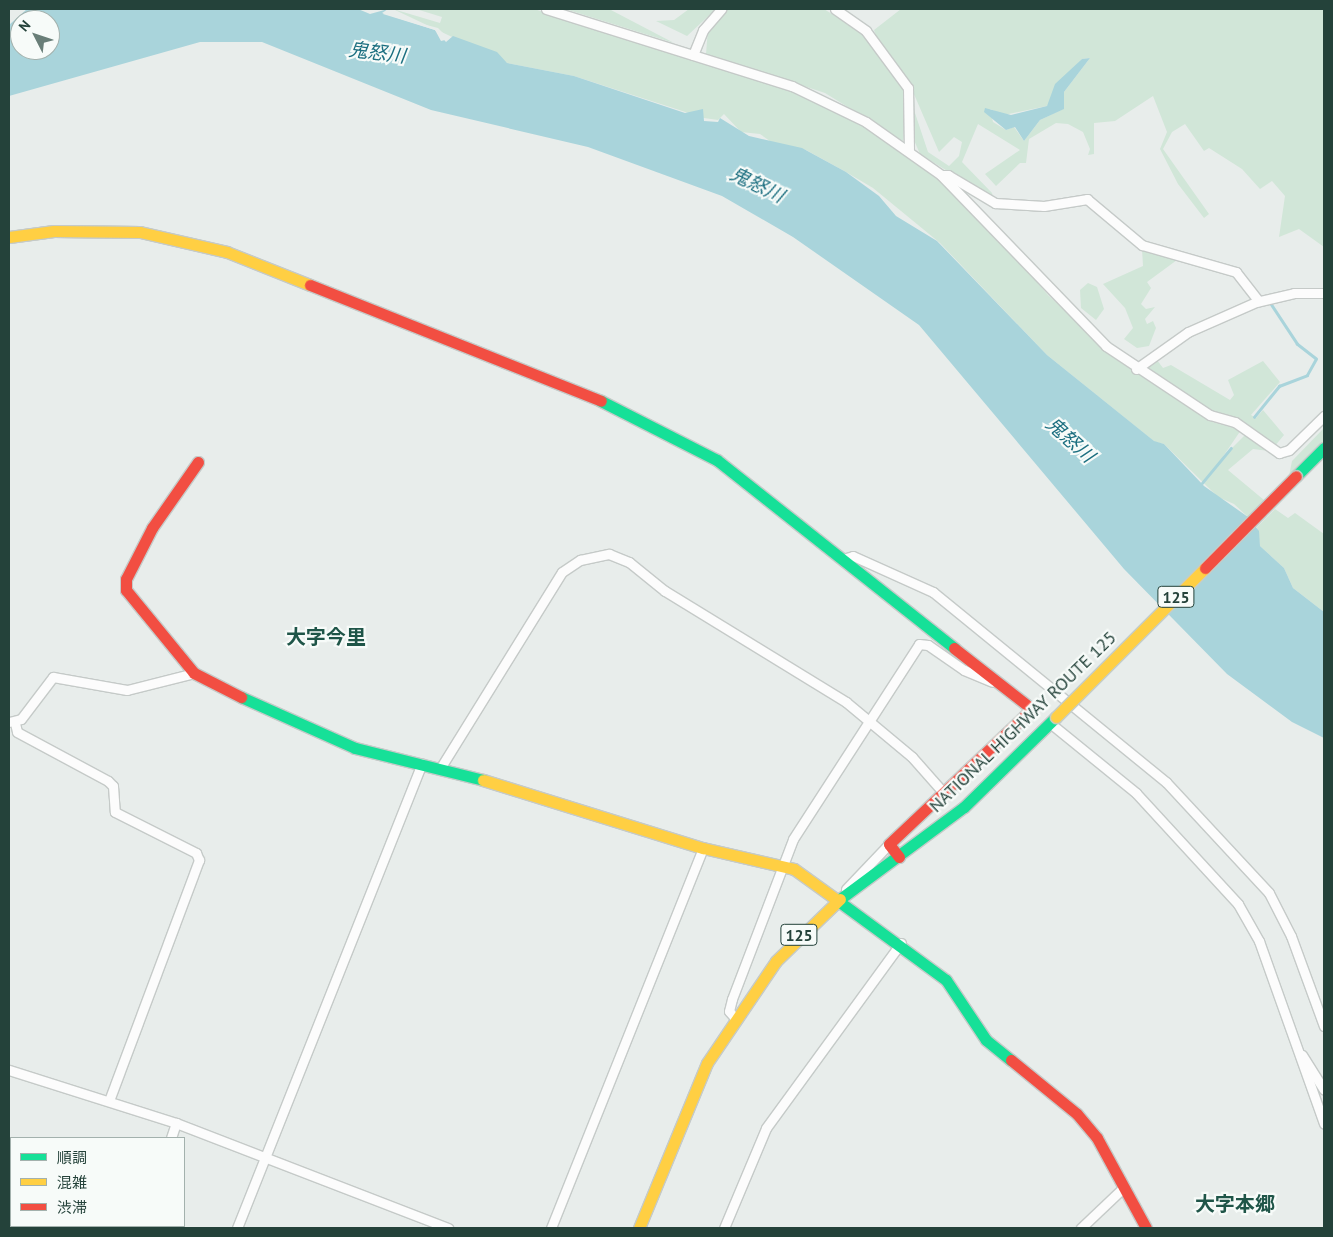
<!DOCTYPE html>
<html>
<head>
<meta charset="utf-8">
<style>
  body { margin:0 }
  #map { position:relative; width:1333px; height:1237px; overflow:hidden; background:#e8edeb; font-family:"PT Sans","Noto Sans JP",sans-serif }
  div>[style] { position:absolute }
  .green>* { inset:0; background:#d1e6d8 }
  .water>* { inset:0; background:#a9d4db }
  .pier>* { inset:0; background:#e8edeb }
  .stream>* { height:2.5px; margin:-1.25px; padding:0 1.25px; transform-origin:1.25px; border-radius:1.25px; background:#a9d4db }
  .roads { filter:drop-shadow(1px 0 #c5cac8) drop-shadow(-1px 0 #c5cac8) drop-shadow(0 1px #c5cac8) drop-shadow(0 -1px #c5cac8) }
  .street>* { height:9px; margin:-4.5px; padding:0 4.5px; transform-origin:4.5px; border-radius:4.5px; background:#fcfcfc }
  .fast>* { height:11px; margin:-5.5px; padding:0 5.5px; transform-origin:5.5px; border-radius:5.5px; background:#16e098 }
  .slow>* { height:11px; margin:-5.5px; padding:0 5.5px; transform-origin:5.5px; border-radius:5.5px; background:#ffcf43 }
  .jam>* { height:11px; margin:-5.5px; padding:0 5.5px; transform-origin:5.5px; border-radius:5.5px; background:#f24e42 }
  .bridges { filter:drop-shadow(1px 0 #c3ccc9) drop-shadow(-1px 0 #c3ccc9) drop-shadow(0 1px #c3ccc9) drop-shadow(0 -1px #c3ccc9) }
  .slow-bridge>* { height:11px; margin:-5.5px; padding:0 5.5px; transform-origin:5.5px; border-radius:5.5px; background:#ffcf43 }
  .jam-bridge>* { height:11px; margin:-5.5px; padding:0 5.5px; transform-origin:5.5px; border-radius:5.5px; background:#f24e42 }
  span { translate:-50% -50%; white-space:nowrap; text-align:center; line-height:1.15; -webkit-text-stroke:4.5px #f7fbf9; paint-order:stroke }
  .shield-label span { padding:1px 4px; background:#f7fbf9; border:1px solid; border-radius:4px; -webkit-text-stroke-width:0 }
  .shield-label { font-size:16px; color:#24423a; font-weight:700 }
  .street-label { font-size:18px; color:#24423a }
  .water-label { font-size:19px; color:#1c6f80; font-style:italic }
  .quarter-label { font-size:20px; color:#1f5548; font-weight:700 }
  .frame { position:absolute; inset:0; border:10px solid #24423a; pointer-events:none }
  .legend { position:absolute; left:10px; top:1137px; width:175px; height:90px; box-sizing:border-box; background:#f7fbf9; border:1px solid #a3b1ad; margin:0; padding:6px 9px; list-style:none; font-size:15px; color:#24423a }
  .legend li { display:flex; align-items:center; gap:10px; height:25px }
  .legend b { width:25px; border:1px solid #a3b1ad }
  .north { position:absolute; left:10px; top:10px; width:50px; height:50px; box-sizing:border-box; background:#f7fbf9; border:1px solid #a3b1ad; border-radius:50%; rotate:311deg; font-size:14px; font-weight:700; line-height:20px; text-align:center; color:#24423a }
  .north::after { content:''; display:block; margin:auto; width:18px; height:22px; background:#697e78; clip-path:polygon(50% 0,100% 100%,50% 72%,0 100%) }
</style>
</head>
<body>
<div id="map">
  <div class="green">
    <div style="clip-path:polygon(393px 9px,440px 23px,442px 17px,416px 9px,534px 9px,794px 91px,856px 120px,944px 184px,1002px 241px,1048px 295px,1113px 355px,1209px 421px,1241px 430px,1222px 458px,1246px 434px,1269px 451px,1253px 449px,1228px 470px,1264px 500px,1248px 517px,1234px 504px,1218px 497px,1164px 444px,1155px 442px,1047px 355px,940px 243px,873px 188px,846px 172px,806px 150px,774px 144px,760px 134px,741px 132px,724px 114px,718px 120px,704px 118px,574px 76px,507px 63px)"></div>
    <div style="clip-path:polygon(565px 9px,609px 9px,674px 43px)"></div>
    <div style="clip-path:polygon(689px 9px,716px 9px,687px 36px,656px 21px,674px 20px)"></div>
    <div style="clip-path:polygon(726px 9px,824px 9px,863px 34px,906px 94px,903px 141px,825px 93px,706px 54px,708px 29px)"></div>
    <div style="clip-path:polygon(evenodd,901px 9px,1324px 9px,1324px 247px,1299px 229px,1279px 237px,1285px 196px,1272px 181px,1260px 189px,1242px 169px,1209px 148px,1204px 151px,1185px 124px,1172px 132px,1163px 149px,1209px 214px,1204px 218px,1178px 184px,1160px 149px,1167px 132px,1153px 96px,1115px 121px,1094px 123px,1094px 154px,1088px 155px,1090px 149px,1083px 132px,1068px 124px,1056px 123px,1029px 139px,1026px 163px,1020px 163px,996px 186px,985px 174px,1020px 150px,978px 124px,962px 162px,992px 193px,994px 200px,920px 154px,910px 131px,914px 110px,928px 152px,949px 166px,959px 156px,962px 142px,954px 137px,939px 152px,910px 85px,876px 36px,874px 30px,901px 9px,1090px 58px,1064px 92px,1063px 109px,1040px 120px,1024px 141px,1014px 127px,1006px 130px,993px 122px,990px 109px,1004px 115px,1047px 106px,1069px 73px,1082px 59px,1090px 58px)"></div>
    <div style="clip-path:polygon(1142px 249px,1177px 260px,1147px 282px,1151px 288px,1141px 304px,1146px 309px,1155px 307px,1145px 319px,1147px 324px,1153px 321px,1156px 328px,1149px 346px,1137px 348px,1124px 339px,1133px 328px,1125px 308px,1103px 284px,1143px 266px)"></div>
    <div style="clip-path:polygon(1088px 283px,1097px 287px,1104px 309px,1096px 320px,1081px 308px,1080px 290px)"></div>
    <div style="clip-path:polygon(1154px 356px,1163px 368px,1171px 365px,1230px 400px,1234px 395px,1228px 380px,1263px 361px,1280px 382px,1251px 415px,1256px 418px,1263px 410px,1284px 435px,1274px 447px,1214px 413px,1150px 373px,1147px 365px)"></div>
    <div style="clip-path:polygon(1324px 428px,1324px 443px,1289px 476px,1292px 461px)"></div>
    <div style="clip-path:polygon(1275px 509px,1288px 518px,1295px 513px,1324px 534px,1324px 612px,1293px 588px,1284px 568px,1260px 546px,1257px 527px)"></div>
  </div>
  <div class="water">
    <div style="clip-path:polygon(evenodd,27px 9px,358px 9px,370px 14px,388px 9px,383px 14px,435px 30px,446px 42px,453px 36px,497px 52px,507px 63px,574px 76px,685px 113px,703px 109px,704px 121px,718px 122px,720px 118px,749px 136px,802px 148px,846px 172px,879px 196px,896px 216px,937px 241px,1047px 355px,1154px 441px,1164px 444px,1204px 486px,1248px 517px,1259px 531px,1260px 546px,1284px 568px,1293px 588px,1324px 612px,1324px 738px,1292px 722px,1227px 674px,1124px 569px,919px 325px,793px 237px,722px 196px,588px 147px,431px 110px,262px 42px,200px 42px,9px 96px,9px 25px,27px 9px,20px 20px,50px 20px,50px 50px,20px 50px,20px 20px)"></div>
    <div style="clip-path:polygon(1090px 58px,1064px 92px,1064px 109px,1040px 120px,1024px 141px,1015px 127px,1006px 130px,984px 112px,985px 108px,1011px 115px,1047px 106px,1055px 84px,1082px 59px)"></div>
  </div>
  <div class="pier">
    <div style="clip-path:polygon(388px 9px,396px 17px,438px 28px,449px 39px,441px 41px,435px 30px,382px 13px)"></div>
  </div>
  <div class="stream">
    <div style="left:1254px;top:417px;width:40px;rotate:-51deg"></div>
    <div style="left:1279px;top:386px;width:30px;rotate:-21deg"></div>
    <div style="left:1307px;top:375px;width:18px;rotate:-61deg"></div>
    <div style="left:1316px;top:359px;width:24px;rotate:-142deg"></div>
    <div style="left:1297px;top:344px;width:49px;rotate:-123.4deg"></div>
    <div style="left:1202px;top:483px;width:45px;rotate:-50.4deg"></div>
  </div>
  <div class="roads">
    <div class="street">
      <div style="left:546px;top:9px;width:258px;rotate:17.4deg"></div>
      <div style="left:792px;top:86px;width:82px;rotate:25.9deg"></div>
      <div style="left:866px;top:122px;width:92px;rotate:35.2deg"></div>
      <div style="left:941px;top:175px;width:238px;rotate:46deg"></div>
      <div style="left:1106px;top:346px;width:125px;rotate:33.6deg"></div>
      <div style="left:1210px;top:415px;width:26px;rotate:16deg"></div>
      <div style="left:1235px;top:422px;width:54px;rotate:35.2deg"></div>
      <div style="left:1279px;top:453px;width:10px;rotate:-17deg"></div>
      <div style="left:1289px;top:450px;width:49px;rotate:-44.2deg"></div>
      <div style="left:835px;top:9px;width:38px;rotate:35deg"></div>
      <div style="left:866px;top:31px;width:71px;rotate:53.6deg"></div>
      <div style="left:908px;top:88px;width:62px;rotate:89.1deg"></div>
      <div style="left:693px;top:55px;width:27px;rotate:-68deg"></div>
      <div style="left:703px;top:30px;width:28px;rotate:-49deg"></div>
      <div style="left:941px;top:175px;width:7px"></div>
      <div style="left:948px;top:175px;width:55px;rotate:30.8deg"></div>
      <div style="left:995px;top:203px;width:49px;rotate:3.5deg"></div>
      <div style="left:1044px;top:206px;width:44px;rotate:-9.2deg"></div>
      <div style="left:1087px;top:199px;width:72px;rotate:39.9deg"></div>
      <div style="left:1142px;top:245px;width:98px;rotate:16deg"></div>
      <div style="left:1236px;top:272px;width:37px;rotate:52deg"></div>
      <div style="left:1136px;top:369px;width:64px;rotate:-35.4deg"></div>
      <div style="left:1188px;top:332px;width:74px;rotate:-23.8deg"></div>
      <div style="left:1256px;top:302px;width:39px;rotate:-13deg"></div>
      <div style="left:1294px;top:293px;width:30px"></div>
      <div style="left:846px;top:558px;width:7px;rotate:-16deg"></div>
      <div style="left:853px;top:556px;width:88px;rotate:24.2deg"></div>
      <div style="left:933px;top:592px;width:301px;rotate:39.2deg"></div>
      <div style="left:1166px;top:782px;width:151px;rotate:47.1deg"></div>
      <div style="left:1269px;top:893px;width:48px;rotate:62.9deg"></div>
      <div style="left:1291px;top:936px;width:96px;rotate:69.9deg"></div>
      <div style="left:9px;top:722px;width:12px;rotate:-14deg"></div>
      <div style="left:21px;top:719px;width:53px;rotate:-52.7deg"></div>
      <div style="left:53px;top:677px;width:75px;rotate:10deg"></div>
      <div style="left:127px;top:690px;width:69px;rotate:-14.2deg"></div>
      <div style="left:15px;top:723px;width:9px;rotate:77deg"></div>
      <div style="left:17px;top:732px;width:103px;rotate:28.3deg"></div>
      <div style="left:108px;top:781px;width:7px;rotate:45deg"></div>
      <div style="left:113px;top:786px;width:26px;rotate:86deg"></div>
      <div style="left:115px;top:812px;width:91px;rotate:26.8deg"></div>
      <div style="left:196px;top:853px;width:8px;rotate:67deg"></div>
      <div style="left:199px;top:860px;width:257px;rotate:110.5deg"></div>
      <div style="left:1050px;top:723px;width:111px;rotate:39.1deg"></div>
      <div style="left:1136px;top:793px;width:151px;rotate:47.4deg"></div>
      <div style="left:1238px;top:904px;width:43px;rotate:60.4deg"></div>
      <div style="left:1259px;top:941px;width:194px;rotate:70.4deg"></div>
      <div style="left:441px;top:767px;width:229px;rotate:-58.2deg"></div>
      <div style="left:562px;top:572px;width:22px;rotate:-34deg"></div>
      <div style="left:580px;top:560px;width:30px;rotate:-12deg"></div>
      <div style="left:609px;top:554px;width:22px;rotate:22deg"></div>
      <div style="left:629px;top:562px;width:46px;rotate:38.9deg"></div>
      <div style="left:665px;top:591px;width:212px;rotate:31.5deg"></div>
      <div style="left:846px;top:702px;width:86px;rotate:39.8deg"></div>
      <div style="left:912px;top:757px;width:47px;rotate:48.5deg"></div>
      <div style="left:846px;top:889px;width:62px;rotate:-46.3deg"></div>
      <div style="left:735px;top:1018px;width:9px;rotate:-131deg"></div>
      <div style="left:729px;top:1011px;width:12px;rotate:-76deg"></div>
      <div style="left:732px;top:999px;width:171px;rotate:-69.1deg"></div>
      <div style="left:793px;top:839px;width:232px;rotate:-57.1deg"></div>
      <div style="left:919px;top:644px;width:9px;rotate:6deg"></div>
      <div style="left:928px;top:645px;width:44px;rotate:34.8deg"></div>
      <div style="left:964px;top:670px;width:30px;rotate:23deg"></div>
      <div style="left:1302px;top:1055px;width:41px;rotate:57.8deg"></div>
      <div style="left:9px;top:1070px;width:175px;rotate:17.6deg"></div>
      <div style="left:176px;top:1123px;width:292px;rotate:21.1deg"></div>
      <div style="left:171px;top:1138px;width:16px;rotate:-72deg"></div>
      <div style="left:144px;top:1228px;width:2px;rotate:-90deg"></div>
      <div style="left:237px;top:1228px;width:500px;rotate:-68.3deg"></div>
      <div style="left:551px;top:1228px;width:409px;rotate:-68.2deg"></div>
      <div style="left:724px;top:1228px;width:108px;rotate:-67.2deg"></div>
      <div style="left:766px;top:1128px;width:229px;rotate:-53.9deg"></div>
      <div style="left:1081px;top:1228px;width:59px;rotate:-43.6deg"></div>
    </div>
    <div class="fast">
      <div style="left:601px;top:401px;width:130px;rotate:27deg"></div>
      <div style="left:717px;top:460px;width:303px;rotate:38.4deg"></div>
      <div style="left:1296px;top:476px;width:40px;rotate:-45deg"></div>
      <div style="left:241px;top:697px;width:125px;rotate:24.1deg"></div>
      <div style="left:355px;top:748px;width:132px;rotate:14deg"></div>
      <div style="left:840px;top:899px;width:154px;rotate:-36.6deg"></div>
      <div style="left:964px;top:807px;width:129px;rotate:-44.4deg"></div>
      <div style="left:837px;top:900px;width:135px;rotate:36.3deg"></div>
      <div style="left:946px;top:980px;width:72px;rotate:56.3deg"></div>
      <div style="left:986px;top:1040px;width:32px;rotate:39deg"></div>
    </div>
    <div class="slow">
      <div style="left:9px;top:237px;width:45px;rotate:-7.6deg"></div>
      <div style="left:54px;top:231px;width:86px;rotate:0.7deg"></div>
      <div style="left:140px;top:232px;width:89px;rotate:12.9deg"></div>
      <div style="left:227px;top:252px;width:89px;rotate:21.7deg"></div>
      <div style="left:483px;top:780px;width:230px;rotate:17.2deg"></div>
      <div style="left:703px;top:848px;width:93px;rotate:13deg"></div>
      <div style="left:794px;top:869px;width:53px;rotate:35.8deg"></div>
      <div style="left:639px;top:1228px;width:178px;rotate:-67.6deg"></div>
      <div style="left:707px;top:1063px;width:123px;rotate:-55.9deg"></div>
      <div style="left:776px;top:961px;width:89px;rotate:-44.1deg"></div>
    </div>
    <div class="jam">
      <div style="left:310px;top:285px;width:313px;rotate:21.7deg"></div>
      <div style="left:198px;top:462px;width:80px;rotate:124.9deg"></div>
      <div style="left:152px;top:528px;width:57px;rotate:117deg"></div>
      <div style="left:126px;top:579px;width:11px;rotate:90deg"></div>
      <div style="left:126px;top:590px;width:107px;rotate:50.7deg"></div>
      <div style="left:194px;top:673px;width:53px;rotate:27.1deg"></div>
      <div style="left:899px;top:857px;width:16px;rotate:-128deg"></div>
      <div style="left:889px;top:844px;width:197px;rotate:-43.4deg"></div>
      <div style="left:1032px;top:709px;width:99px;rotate:-142deg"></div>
      <div style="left:1011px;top:1060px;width:85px;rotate:39.3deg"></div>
      <div style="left:1077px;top:1114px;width:31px;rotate:50deg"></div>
      <div style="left:1097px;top:1138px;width:102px;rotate:61.4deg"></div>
    </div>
  </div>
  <div class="bridges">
    <div class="slow-bridge">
      <div style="left:1056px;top:717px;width:211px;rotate:-45deg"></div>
    </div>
    <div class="jam-bridge">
      <div style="left:1205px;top:568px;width:129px;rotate:-45.3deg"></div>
    </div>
  </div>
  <div class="shield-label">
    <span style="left:1176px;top:597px">125</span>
    <span style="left:799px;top:935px">125</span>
  </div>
  <div class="street-label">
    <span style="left:1023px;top:722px;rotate:-44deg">NATIONAL HIGHWAY ROUTE 125</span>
  </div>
  <div class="water-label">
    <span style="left:377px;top:53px;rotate:7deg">鬼怒川</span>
    <span style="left:757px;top:185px;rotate:26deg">鬼怒川</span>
    <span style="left:1070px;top:440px;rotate:42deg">鬼怒川</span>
  </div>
  <div class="quarter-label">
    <span style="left:326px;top:637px">大字今里</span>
    <span style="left:1235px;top:1204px">大字本郷</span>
  </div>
  <div class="frame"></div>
  <ul class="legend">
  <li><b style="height:6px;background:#16e098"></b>順調</li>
  <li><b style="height:6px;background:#ffcf43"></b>混雑</li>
  <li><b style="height:6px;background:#f24e42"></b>渋滞</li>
  </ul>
  <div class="north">N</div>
</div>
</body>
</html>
